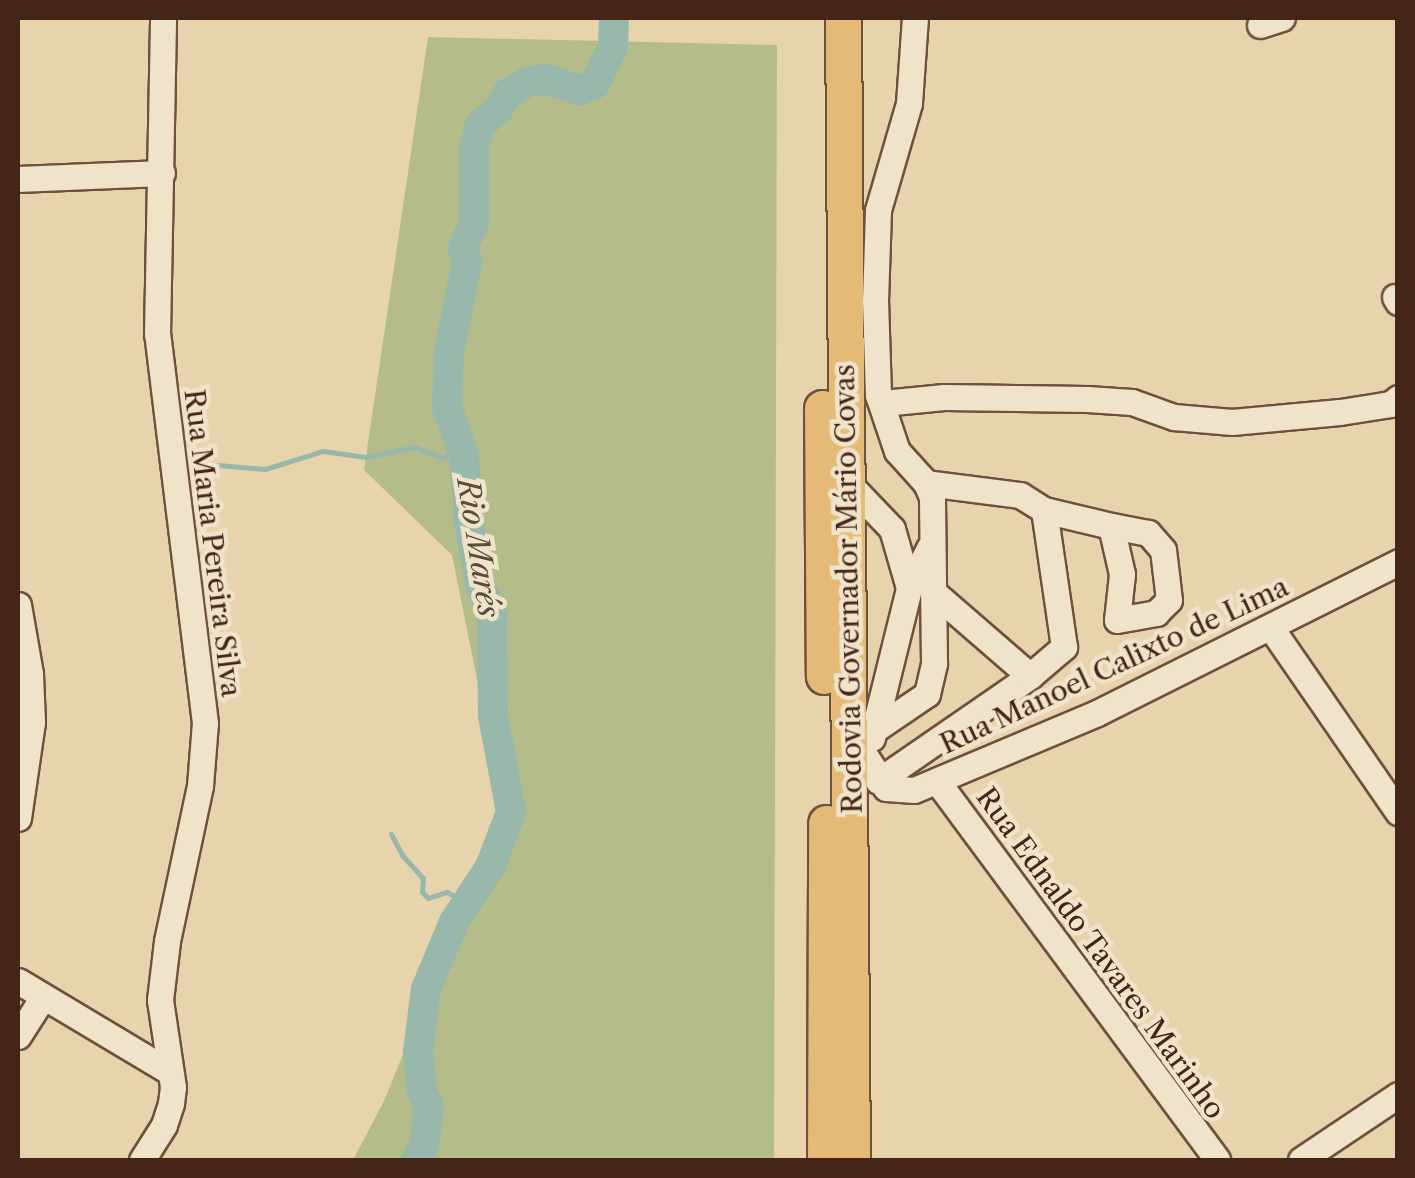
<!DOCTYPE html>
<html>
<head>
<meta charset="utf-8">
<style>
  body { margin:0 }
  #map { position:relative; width:1415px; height:1178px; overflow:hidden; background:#e7d4ac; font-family:"Libre Caslon Text",serif }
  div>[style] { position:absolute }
  .green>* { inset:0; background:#b4bd8a }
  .stream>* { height:5px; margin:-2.5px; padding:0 2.5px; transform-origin:2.5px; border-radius:2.5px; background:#97b8aa }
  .river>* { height:30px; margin:-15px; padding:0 15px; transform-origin:15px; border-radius:15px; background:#97b8aa }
  .roads { filter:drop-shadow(2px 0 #6e513c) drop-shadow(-2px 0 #6e513c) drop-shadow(0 2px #6e513c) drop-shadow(0 -2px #6e513c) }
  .minor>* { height:25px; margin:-12.5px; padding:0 12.5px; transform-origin:12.5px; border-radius:12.5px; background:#efe3c9 }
  .highway>* { height:35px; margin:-17.5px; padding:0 17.5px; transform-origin:17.5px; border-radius:17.5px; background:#e4ba76 }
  span { translate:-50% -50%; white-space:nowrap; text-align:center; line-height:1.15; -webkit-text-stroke:9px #efe3c9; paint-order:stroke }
  .street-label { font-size:28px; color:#452517 }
  .water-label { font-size:30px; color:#5a4a3c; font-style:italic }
  .frame { position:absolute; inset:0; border:20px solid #452517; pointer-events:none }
</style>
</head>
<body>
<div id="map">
  <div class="green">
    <div style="clip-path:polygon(428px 37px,777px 45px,774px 1160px,353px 1160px,384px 1101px,503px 808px,452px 555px,364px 470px)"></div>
  </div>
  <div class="stream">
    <div style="left:218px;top:465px;width:47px;rotate:4.9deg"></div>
    <div style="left:265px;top:469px;width:61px;rotate:-17.2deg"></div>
    <div style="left:323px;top:451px;width:43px;rotate:7.9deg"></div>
    <div style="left:366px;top:457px;width:50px;rotate:-11.5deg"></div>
    <div style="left:415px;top:447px;width:29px;rotate:22deg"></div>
    <div style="left:442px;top:458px;width:20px;rotate:-27deg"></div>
    <div style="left:391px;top:834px;width:24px;rotate:62deg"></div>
    <div style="left:402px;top:855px;width:31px;rotate:48deg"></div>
    <div style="left:423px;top:878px;width:14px;rotate:94deg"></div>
    <div style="left:422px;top:892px;width:8px;rotate:45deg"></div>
    <div style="left:428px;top:898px;width:20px;rotate:-18deg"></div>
    <div style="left:447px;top:892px;width:22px;rotate:30deg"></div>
  </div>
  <div class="river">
    <div style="left:416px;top:1160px;width:17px;rotate:-62deg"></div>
    <div style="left:424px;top:1145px;width:38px;rotate:-83deg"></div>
    <div style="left:429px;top:1107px;width:17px;rotate:-114deg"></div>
    <div style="left:422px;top:1091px;width:39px;rotate:-96deg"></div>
    <div style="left:418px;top:1052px;width:64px;rotate:-82.8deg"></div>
    <div style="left:426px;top:989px;width:73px;rotate:-67.3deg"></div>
    <div style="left:454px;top:922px;width:66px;rotate:-56.8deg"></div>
    <div style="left:490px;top:867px;width:59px;rotate:-69.1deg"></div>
    <div style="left:511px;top:812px;width:98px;rotate:-100.6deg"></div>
    <div style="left:493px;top:716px;width:104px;rotate:-90.6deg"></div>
    <div style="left:492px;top:612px;width:30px;rotate:-114deg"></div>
    <div style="left:480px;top:585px;width:65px;rotate:-99.8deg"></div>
    <div style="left:469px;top:521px;width:65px;rotate:-94.4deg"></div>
    <div style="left:464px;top:456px;width:52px;rotate:-109.1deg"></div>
    <div style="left:447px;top:407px;width:55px;rotate:-87.9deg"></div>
    <div style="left:449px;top:352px;width:92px;rotate:-78.7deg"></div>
    <div style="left:467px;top:262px;width:14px;rotate:-107deg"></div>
    <div style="left:463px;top:249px;width:29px;rotate:-68deg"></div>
    <div style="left:474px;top:222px;width:75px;rotate:-90deg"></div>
    <div style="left:474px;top:147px;width:23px;rotate:-75deg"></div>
    <div style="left:480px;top:125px;width:23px;rotate:-40deg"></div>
    <div style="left:498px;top:110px;width:20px;rotate:-60deg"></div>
    <div style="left:508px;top:93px;width:23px;rotate:-29deg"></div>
    <div style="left:528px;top:82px;width:18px;rotate:-9deg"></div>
    <div style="left:546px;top:79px;width:36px;rotate:18deg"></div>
    <div style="left:580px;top:90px;width:16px;rotate:-22deg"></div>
    <div style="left:595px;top:84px;width:42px;rotate:-64.7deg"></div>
    <div style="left:613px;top:46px;width:28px;rotate:-88deg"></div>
  </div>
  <div class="roads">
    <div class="minor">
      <div style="left:1260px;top:25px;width:23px;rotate:-18deg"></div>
      <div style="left:18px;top:179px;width:144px;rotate:-2.4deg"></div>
      <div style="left:1395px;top:297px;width:6px;rotate:59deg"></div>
      <div style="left:883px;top:403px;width:61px;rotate:-5.6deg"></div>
      <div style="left:944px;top:397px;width:143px;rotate:0.8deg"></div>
      <div style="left:1087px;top:399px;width:45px;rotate:3.8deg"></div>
      <div style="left:1132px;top:402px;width:45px;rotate:19.7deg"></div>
      <div style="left:1174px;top:417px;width:58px;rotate:4.9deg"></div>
      <div style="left:1232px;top:422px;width:108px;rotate:-5.3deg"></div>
      <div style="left:1340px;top:412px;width:52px;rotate:-8.9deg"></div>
      <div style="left:1391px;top:404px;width:9px;rotate:-41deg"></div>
      <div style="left:847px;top:482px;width:65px;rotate:46.2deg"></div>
      <div style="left:892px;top:529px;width:61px;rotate:73.9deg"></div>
      <div style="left:1044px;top:510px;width:69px;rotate:13.4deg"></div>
      <div style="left:1111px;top:526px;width:49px;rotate:77.1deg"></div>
      <div style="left:1122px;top:574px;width:46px;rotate:96.2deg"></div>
      <div style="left:1117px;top:620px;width:40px;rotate:-10deg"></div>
      <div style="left:1156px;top:613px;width:18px;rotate:-45deg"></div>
      <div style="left:1169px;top:600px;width:50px;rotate:-96.8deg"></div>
      <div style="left:1163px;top:550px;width:23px;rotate:-131deg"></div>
      <div style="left:1148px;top:533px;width:38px;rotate:-169deg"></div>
      <div style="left:933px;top:592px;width:128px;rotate:40.9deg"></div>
      <div style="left:18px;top:605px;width:70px;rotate:80.1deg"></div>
      <div style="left:30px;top:674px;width:48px;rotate:87.6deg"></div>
      <div style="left:32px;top:722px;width:97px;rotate:98.3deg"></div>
      <div style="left:1271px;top:628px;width:224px;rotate:55.4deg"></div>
      <div style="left:874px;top:730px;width:64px;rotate:-34.2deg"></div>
      <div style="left:927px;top:694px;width:32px;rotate:-77deg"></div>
      <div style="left:934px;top:663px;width:166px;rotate:-90.7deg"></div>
      <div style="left:932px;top:497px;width:15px;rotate:-113deg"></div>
      <div style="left:926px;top:483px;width:43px;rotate:-132.2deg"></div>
      <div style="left:897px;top:451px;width:59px;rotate:-108.7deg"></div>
      <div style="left:878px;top:395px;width:94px;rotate:-91.8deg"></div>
      <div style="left:875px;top:301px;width:91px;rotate:-88.1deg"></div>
      <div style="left:878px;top:210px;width:111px;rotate:-73.8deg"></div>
      <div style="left:909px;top:103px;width:85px;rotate:-86deg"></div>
      <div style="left:872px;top:738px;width:154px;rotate:-76.1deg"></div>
      <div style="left:909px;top:588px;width:45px;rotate:-63.4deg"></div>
      <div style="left:866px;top:757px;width:37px;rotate:57deg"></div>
      <div style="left:886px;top:788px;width:28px;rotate:4deg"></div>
      <div style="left:914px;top:790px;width:199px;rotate:-22.8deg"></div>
      <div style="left:1097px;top:713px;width:337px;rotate:-26.6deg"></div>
      <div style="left:878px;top:781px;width:185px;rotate:-34.6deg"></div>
      <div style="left:1030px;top:676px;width:45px;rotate:-40.5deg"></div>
      <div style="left:1064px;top:647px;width:138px;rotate:-98.3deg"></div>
      <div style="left:1044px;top:510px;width:28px;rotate:-148deg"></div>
      <div style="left:1020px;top:495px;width:95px;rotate:-172.7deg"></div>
      <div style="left:937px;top:781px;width:471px;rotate:53.5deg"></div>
      <div style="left:18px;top:981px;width:177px;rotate:30.9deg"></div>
      <div style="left:18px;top:1036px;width:46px;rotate:-57.3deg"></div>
      <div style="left:142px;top:1160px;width:41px;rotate:-57.8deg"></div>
      <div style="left:164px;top:1125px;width:23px;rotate:-72deg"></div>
      <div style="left:171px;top:1103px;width:16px;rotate:-83deg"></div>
      <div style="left:173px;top:1087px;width:88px;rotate:-98.5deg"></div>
      <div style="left:160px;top:1000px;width:59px;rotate:-83.2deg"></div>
      <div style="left:167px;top:941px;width:158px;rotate:-78deg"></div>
      <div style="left:200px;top:786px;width:63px;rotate:-85.5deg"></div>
      <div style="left:205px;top:723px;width:392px;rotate:-97deg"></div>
      <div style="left:157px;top:334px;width:316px;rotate:-88.9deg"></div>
      <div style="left:1301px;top:1160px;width:117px;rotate:-33.8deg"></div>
    </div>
    <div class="highway">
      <div style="left:843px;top:18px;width:1142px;rotate:89.55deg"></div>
      <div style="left:822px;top:408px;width:268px;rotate:89.6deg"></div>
      <div style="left:825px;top:1160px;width:337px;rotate:-89.8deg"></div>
    </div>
  </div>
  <div class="street-label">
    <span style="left:213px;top:543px;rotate:83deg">Rua Maria Pereira Silva</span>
    <span style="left:848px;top:589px;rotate:-91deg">Rodovia Governador Mário Covas</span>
    <span style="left:1114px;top:665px;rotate:-25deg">Rua Manoel Calixto de Lima</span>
    <span style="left:1101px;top:953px;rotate:54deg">Rua Ednaldo Tavares Marinho</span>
  </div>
  <div class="water-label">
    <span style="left:478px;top:548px;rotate:81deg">Rio Marés</span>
  </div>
  <div class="frame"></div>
</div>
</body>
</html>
